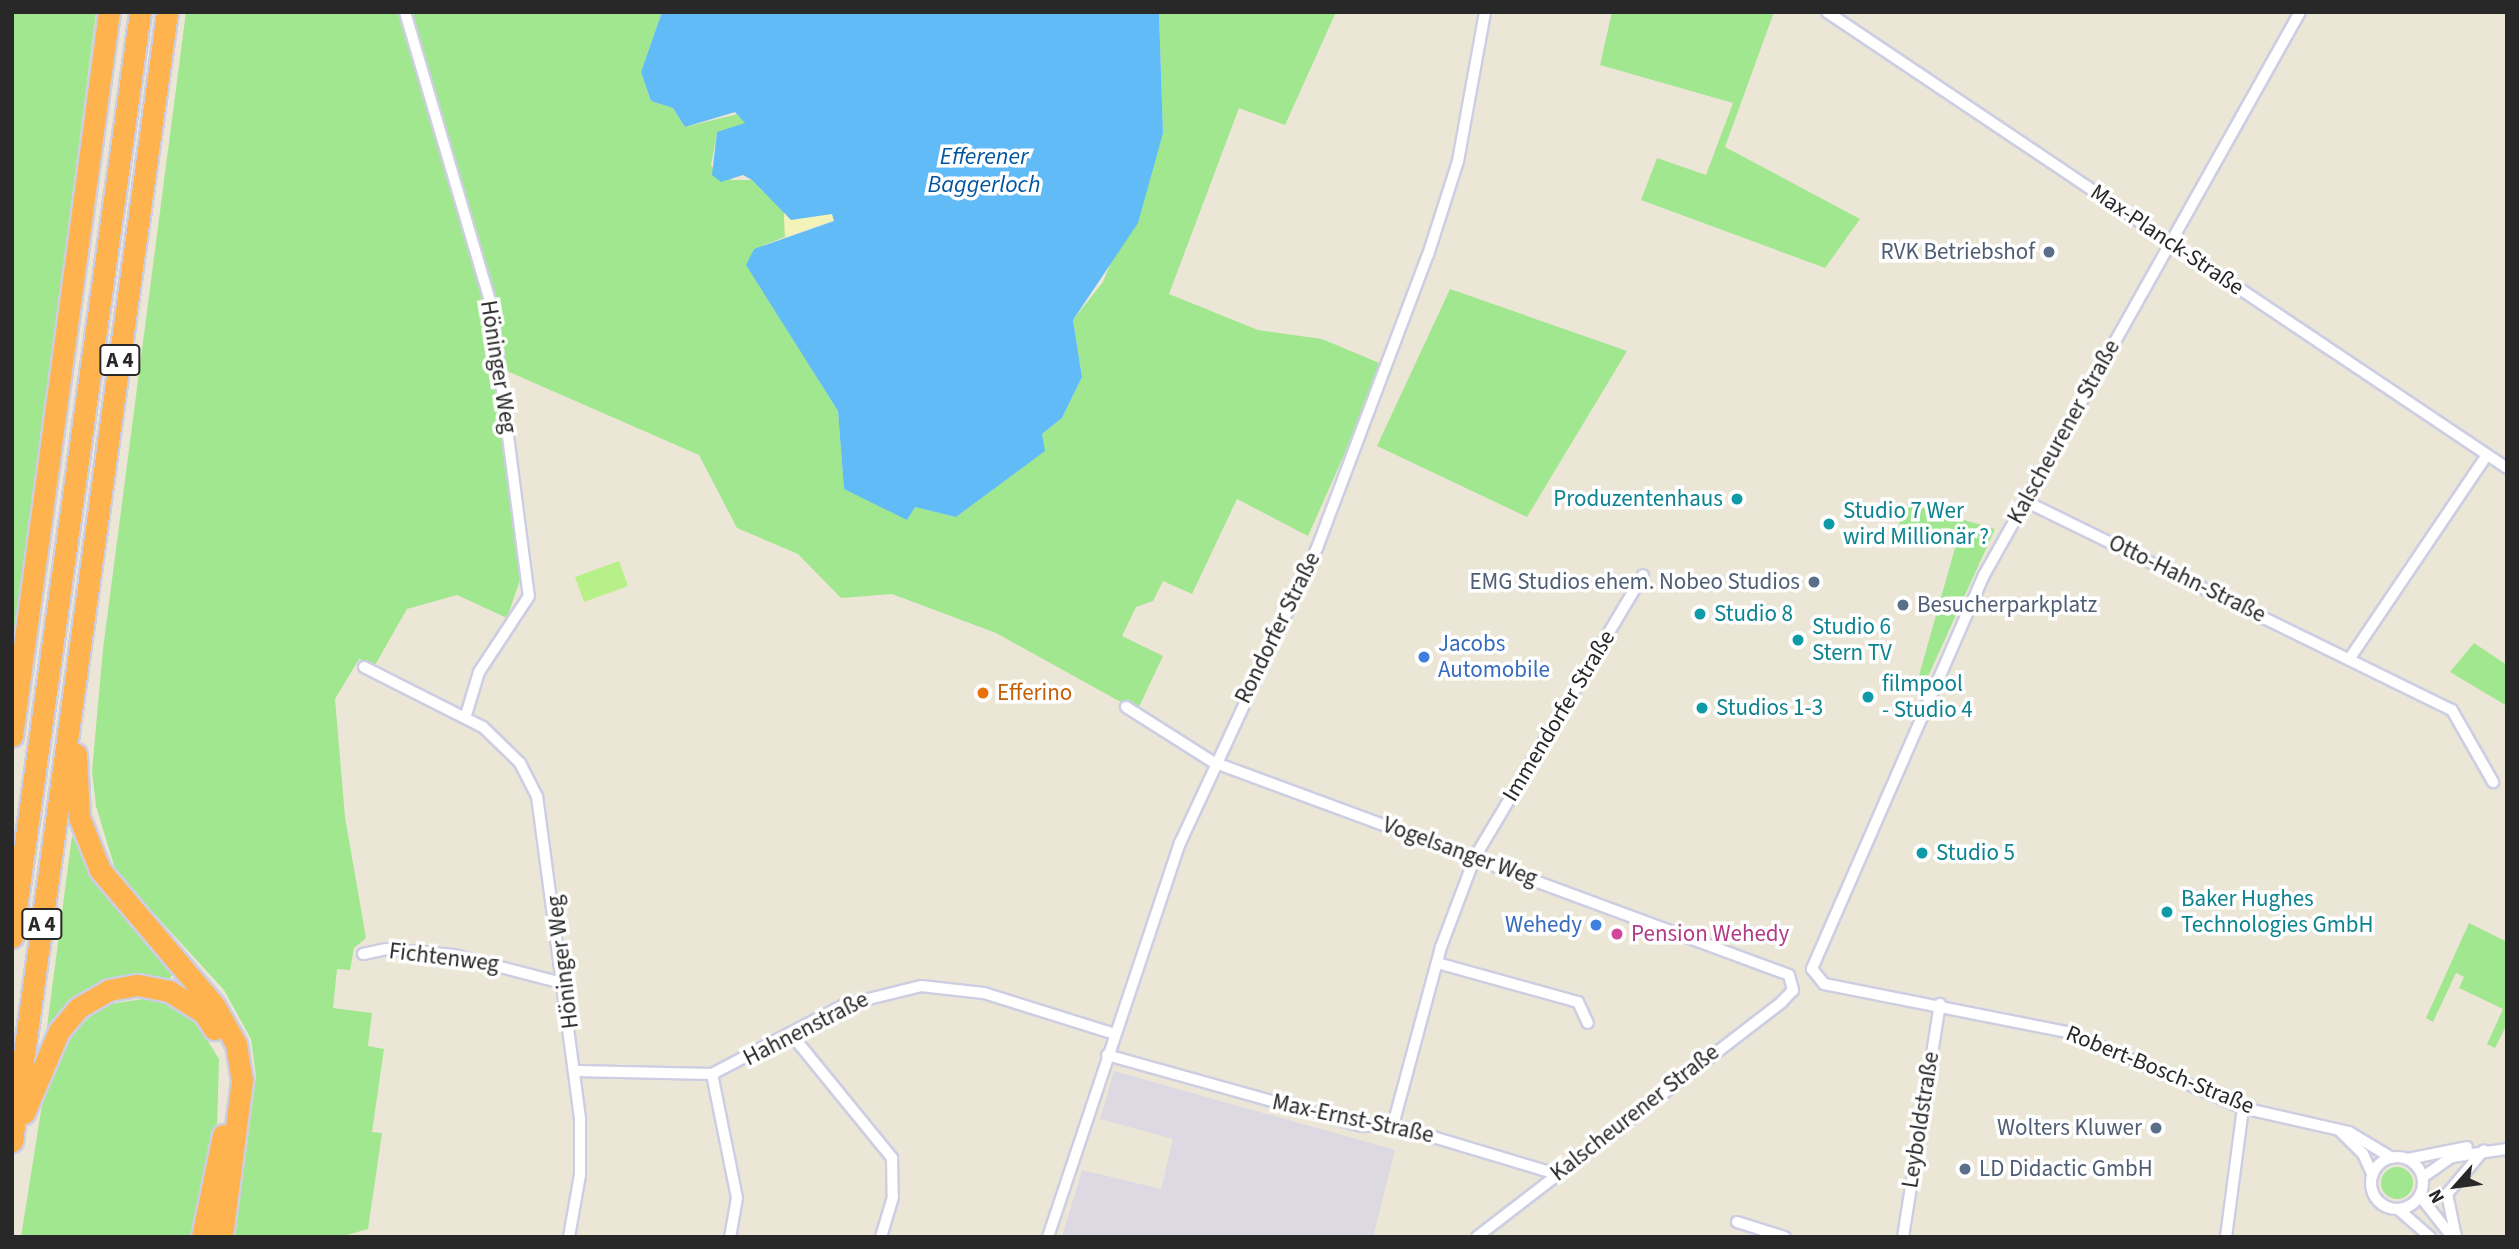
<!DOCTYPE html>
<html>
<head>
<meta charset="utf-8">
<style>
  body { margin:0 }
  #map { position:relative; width:2519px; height:1249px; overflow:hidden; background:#ece6d7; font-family:"Source Sans 3",sans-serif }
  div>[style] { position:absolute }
  .industrial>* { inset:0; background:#ddd9e3 }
  .green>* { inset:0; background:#a1e78f }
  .round { border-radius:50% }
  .sand>* { inset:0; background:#f4f3b7 }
  .pitch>* { inset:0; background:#b7f089 }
  .water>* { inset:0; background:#61bbf7 }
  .roads { filter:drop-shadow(2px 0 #cdcee2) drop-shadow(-2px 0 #cdcee2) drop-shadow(0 2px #cdcee2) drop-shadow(0 -2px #cdcee2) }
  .street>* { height:10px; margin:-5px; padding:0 5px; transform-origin:5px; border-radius:5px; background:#fff }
  .street>.ring { margin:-5px; padding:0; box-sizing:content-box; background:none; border:10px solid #fff; border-radius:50% }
  .highway>* { height:21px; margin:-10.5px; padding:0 10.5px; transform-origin:10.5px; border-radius:10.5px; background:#ffb34f }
  .dots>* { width:19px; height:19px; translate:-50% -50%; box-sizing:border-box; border:4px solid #fff; border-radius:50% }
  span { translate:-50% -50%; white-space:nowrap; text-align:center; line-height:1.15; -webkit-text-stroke:7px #fff; paint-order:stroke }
  .shield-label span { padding:2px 5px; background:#fff; border:2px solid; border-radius:5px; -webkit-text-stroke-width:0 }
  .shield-label { font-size:21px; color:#282828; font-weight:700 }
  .street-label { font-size:23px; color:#282828 }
  .service-label { font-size:23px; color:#4e5e75 }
  .right { translate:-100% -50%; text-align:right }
  .left { translate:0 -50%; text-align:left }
  .culture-label { font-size:23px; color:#0d838f }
  .shop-label { font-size:23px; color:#366cbe }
  .food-label { font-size:23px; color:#c56008 }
  .hotel-label { font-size:23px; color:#b23c85 }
  .water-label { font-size:24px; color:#0355a0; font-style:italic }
  .frame { position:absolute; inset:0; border:14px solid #282828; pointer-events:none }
  .north { position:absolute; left:2421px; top:1151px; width:70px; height:70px; -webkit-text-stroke:5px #fff; paint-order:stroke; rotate:242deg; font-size:19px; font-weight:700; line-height:28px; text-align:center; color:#282828 }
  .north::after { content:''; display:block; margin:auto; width:24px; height:32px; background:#282828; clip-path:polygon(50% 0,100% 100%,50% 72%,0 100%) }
</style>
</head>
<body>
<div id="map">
  <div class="industrial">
    <div style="clip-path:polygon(1114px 1071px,1395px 1150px,1373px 1237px,1062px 1237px,1082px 1170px,1161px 1189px,1173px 1139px,1100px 1119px)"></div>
  </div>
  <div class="green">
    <div style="clip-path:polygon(12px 12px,96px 12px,12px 663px)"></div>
    <div style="clip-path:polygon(186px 12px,401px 12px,485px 306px,522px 574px,507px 618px,457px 595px,407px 609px,375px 665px,359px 659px,335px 699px,345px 817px,366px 938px,354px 948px,350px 970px,337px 969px,333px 1008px,372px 1013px,368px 1046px,384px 1049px,372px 1132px,382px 1133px,368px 1229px,340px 1237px,235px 1237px,256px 1077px,251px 1039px,224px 990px,116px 872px,96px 806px,92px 771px,103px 649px)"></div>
    <div style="clip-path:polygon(409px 12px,662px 12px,641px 72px,651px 101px,673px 108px,685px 127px,742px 113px,745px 123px,738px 129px,717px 132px,711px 166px,732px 180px,752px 180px,784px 212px,785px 237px,764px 245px,756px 280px,838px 411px,844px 489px,956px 517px,1044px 451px,1042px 434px,1062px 418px,1082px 377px,1073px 320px,1103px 282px,1163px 133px,1159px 12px,1336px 12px,1285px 125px,1239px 108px,1169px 294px,1258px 330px,1322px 339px,1384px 365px,1308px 536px,1237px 499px,1192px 594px,1163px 581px,1153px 601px,1136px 607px,1122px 636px,1163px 656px,1137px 711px,996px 633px,892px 594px,841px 598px,798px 554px,737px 528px,699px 455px,507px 371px,488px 276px)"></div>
    <div style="clip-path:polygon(1612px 12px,1774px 12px,1725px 147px,1860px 219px,1825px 268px,1641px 200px,1657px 158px,1706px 175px,1733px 103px,1600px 65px)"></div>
    <div style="clip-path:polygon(1450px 289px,1627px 351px,1527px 517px,1377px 446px)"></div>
    <div style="clip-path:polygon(1913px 505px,1995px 529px,1926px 681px,1918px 679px,1955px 548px,1897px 531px,1900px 522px,1891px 518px)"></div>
    <div style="clip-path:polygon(2474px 643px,2507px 665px,2507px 706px,2450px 672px)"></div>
    <div style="clip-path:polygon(72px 836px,117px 906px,175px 970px,169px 980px,144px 977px,45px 1042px)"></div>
    <div style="clip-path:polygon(2469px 923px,2507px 942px,2507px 1024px,2495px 1048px,2487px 1044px,2503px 1009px,2459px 988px,2464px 977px,2456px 973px,2433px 1022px,2426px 1018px)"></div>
    <div style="clip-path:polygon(156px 997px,191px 1014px,219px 1059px,217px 1129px,191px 1237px,21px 1237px,44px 1092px,66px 1039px,103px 1005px)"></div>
    <div class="round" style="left:2381px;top:1167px;width:32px;height:32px"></div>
  </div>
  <div class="sand">
    <div style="clip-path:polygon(784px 212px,832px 214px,834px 220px,785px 237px)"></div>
  </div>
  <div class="pitch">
    <div style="clip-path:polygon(619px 561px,628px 586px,584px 602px,575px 577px)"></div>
  </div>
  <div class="water">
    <div style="clip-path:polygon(662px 12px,1159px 12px,1163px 133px,1138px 223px,1073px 320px,1082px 377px,1062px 418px,1042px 434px,1045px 451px,956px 517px,915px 507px,907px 520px,844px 489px,838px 411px,746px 265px,754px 249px,834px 221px,832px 214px,791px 220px,752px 180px,743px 175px,721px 182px,712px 175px,717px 132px,745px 123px,735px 112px,685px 127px,673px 108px,651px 101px,641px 72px)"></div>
  </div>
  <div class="roads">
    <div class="street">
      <div style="left:405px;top:12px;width:305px;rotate:73.6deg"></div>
      <div style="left:491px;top:305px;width:293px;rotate:82.6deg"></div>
      <div style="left:529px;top:596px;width:91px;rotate:123.3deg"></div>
      <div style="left:479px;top:672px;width:45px;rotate:106.8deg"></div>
      <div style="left:1827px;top:12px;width:819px;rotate:33.85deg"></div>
      <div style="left:2300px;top:12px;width:646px;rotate:119.3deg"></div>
      <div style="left:1984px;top:575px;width:430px;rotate:113.6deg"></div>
      <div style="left:1812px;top:969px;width:19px;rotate:51deg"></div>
      <div style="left:1824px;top:984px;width:252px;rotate:11.2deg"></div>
      <div style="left:2071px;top:1033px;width:188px;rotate:23.6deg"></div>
      <div style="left:2243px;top:1108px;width:109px;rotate:12.8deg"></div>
      <div style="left:2349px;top:1132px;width:50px;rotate:31.2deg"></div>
      <div style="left:2025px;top:501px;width:475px;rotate:26.1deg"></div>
      <div style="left:2452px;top:710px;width:83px;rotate:60.3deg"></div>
      <div style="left:2350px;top:658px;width:245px;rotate:-56deg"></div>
      <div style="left:364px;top:667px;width:133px;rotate:26.8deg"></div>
      <div style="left:483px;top:727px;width:52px;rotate:44.2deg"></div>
      <div style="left:520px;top:763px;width:37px;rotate:63deg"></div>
      <div style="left:537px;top:796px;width:326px;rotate:82.4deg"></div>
      <div style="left:580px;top:1119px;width:56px;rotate:90deg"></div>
      <div style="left:580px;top:1175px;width:63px;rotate:100.1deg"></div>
      <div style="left:1126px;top:707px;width:103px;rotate:32.3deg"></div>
      <div style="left:1213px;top:762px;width:614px;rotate:20.29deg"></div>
      <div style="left:1789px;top:975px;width:16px;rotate:75deg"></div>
      <div style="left:1793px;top:990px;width:16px;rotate:133deg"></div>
      <div style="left:1782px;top:1002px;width:385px;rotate:142.4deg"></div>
      <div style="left:363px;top:954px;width:24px;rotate:-12deg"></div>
      <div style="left:386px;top:949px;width:68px;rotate:5deg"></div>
      <div style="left:454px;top:955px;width:116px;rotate:14.5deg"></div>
      <div style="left:1441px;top:964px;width:142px;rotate:15.5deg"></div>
      <div style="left:1578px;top:1002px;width:23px;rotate:65deg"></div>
      <div style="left:791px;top:1034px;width:160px;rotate:50.8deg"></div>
      <div style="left:892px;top:1158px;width:39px;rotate:89deg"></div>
      <div style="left:893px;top:1197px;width:42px;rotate:106.7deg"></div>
      <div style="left:1107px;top:1055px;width:265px;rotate:15.6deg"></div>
      <div style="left:1362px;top:1126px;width:31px;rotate:-2deg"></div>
      <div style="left:1393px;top:1125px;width:170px;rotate:16.7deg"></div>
      <div style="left:576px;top:1071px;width:136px;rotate:1.3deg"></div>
      <div style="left:712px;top:1074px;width:149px;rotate:-27.6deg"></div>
      <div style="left:844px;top:1005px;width:79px;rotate:-13.9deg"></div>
      <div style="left:921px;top:986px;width:63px;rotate:6.3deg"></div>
      <div style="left:984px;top:993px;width:137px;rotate:17.4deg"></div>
      <div style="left:712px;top:1074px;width:126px;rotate:78.6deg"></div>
      <div style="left:737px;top:1198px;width:40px;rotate:100deg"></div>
      <div style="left:1393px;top:1125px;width:184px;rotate:-74.9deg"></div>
      <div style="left:1441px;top:947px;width:96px;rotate:-69.3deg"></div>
      <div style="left:1475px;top:857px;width:328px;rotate:-59.2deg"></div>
      <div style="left:2340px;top:1131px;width:33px;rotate:45deg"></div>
      <div style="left:2363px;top:1154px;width:23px;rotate:65deg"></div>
      <div class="ring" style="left:2371px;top:1157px;width:42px;height:42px"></div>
      <div style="left:2408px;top:1159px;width:60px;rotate:-11.5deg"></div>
      <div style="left:2423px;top:1177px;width:35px;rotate:-35deg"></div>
      <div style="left:2452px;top:1157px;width:56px;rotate:-8.3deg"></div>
      <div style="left:2420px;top:1196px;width:52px;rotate:52deg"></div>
      <div style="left:2398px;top:1209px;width:43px;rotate:41.2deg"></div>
      <div style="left:1737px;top:1222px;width:50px;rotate:17.4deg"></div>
      <div style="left:1048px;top:1237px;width:416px;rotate:-71.5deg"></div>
      <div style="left:1180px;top:843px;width:325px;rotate:-65.1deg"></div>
      <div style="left:1317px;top:548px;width:313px;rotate:-69.3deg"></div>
      <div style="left:1428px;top:255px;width:99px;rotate:-72.3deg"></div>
      <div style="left:1458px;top:161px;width:151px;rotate:-79.7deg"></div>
      <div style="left:1903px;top:1237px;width:236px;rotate:-81deg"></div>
      <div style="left:2226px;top:1237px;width:130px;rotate:-82.5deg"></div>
      <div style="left:2456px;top:1237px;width:44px;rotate:-101.8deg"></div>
      <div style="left:2447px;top:1194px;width:57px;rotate:-49.9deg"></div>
    </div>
    <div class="highway">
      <div style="left:12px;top:736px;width:730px;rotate:-82.37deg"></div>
      <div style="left:76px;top:754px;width:63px;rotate:87.3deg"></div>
      <div style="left:79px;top:817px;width:57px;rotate:68.4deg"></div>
      <div style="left:100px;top:870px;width:177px;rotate:49.8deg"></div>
      <div style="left:214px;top:1005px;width:45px;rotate:60.6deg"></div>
      <div style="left:236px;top:1044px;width:36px;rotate:81deg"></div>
      <div style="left:242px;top:1080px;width:158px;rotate:97.3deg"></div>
      <div style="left:12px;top:937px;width:934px;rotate:-82.12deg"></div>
      <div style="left:24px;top:1113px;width:89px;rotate:-66.9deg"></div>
      <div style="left:59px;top:1031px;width:30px;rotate:-50deg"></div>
      <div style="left:78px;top:1008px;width:36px;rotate:-30deg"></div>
      <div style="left:109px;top:990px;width:29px;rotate:-10deg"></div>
      <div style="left:138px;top:985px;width:32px;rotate:11deg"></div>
      <div style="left:169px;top:991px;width:41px;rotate:32.2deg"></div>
      <div style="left:204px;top:1013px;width:19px;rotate:58deg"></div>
      <div style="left:12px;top:1141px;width:1140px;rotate:-82.18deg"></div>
      <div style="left:202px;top:1237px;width:104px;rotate:-78.4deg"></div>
    </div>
  </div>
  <div class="dots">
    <div style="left:2049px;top:252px;background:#5c6f8a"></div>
    <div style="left:1737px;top:499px;background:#0f9aa8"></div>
    <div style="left:1829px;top:524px;background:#0f9aa8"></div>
    <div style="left:1814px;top:582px;background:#5c6f8a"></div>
    <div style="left:1903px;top:605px;background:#5c6f8a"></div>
    <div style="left:1700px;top:614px;background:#0f9aa8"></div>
    <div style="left:1798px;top:640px;background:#0f9aa8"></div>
    <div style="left:1424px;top:657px;background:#3f7fe0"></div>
    <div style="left:983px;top:693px;background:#e8710a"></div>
    <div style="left:1868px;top:697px;background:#0f9aa8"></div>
    <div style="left:1702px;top:708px;background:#0f9aa8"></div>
    <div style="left:1922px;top:853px;background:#0f9aa8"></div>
    <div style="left:2167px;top:912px;background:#0f9aa8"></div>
    <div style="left:1596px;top:925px;background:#3f7fe0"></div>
    <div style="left:1617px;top:934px;background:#d1479c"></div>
    <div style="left:2156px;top:1128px;background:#5c6f8a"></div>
    <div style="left:1965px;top:1169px;background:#5c6f8a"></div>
  </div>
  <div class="shield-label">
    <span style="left:120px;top:360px">A 4</span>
    <span style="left:42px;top:924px">A 4</span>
  </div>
  <div class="street-label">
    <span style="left:2167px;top:240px;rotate:34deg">Max-Planck-Straße</span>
    <span style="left:498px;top:367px;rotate:81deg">Höninger Weg</span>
    <span style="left:2064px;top:432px;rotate:-61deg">Kalscheurener Straße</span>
    <span style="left:2187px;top:579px;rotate:26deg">Otto-Hahn-Straße</span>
    <span style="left:1278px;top:628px;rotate:-64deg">Rondorfer Straße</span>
    <span style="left:1559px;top:716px;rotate:-59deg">Immendorfer Straße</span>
    <span style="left:1460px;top:852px;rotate:20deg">Vogelsanger Weg</span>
    <span style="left:444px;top:958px;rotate:7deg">Fichtenweg</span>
    <span style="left:563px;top:962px;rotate:-97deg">Höninger Weg</span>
    <span style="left:806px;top:1029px;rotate:-27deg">Hahnenstraße</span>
    <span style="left:2160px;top:1070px;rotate:22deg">Robert-Bosch-Straße</span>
    <span style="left:1635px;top:1113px;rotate:-38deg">Kalscheurener Straße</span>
    <span style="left:1353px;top:1119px;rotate:12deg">Max-Ernst-Straße</span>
    <span style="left:1921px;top:1120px;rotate:-81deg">Leyboldstraße</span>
  </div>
  <div class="service-label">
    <span class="right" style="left:2035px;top:252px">RVK Betriebshof</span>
    <span class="right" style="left:1800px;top:582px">EMG Studios ehem. Nobeo Studios</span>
    <span class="left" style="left:1917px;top:605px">Besucherparkplatz</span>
    <span class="right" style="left:2142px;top:1128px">Wolters Kluwer</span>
    <span class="left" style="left:1979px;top:1169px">LD Didactic GmbH</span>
  </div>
  <div class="culture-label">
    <span class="right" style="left:1723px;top:499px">Produzentenhaus</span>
    <span class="left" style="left:1843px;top:524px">Studio 7 Wer<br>wird Millionär ?</span>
    <span class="left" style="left:1714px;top:614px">Studio 8</span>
    <span class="left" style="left:1812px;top:640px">Studio 6<br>Stern TV</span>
    <span class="left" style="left:1882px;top:697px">filmpool<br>- Studio 4</span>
    <span class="left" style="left:1716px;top:708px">Studios 1-3</span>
    <span class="left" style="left:1936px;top:853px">Studio 5</span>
    <span class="left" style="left:2181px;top:912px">Baker Hughes<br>Technologies GmbH</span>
  </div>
  <div class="shop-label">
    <span class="left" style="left:1438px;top:657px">Jacobs<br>Automobile</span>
    <span class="right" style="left:1582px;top:925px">Wehedy</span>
  </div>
  <div class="food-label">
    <span class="left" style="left:997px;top:693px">Efferino</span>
  </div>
  <div class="hotel-label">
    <span class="left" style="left:1631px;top:934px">Pension Wehedy</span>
  </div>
  <div class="water-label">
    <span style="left:984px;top:171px">Efferener<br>Baggerloch</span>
  </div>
  <div class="frame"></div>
  <div class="north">N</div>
</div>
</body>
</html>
